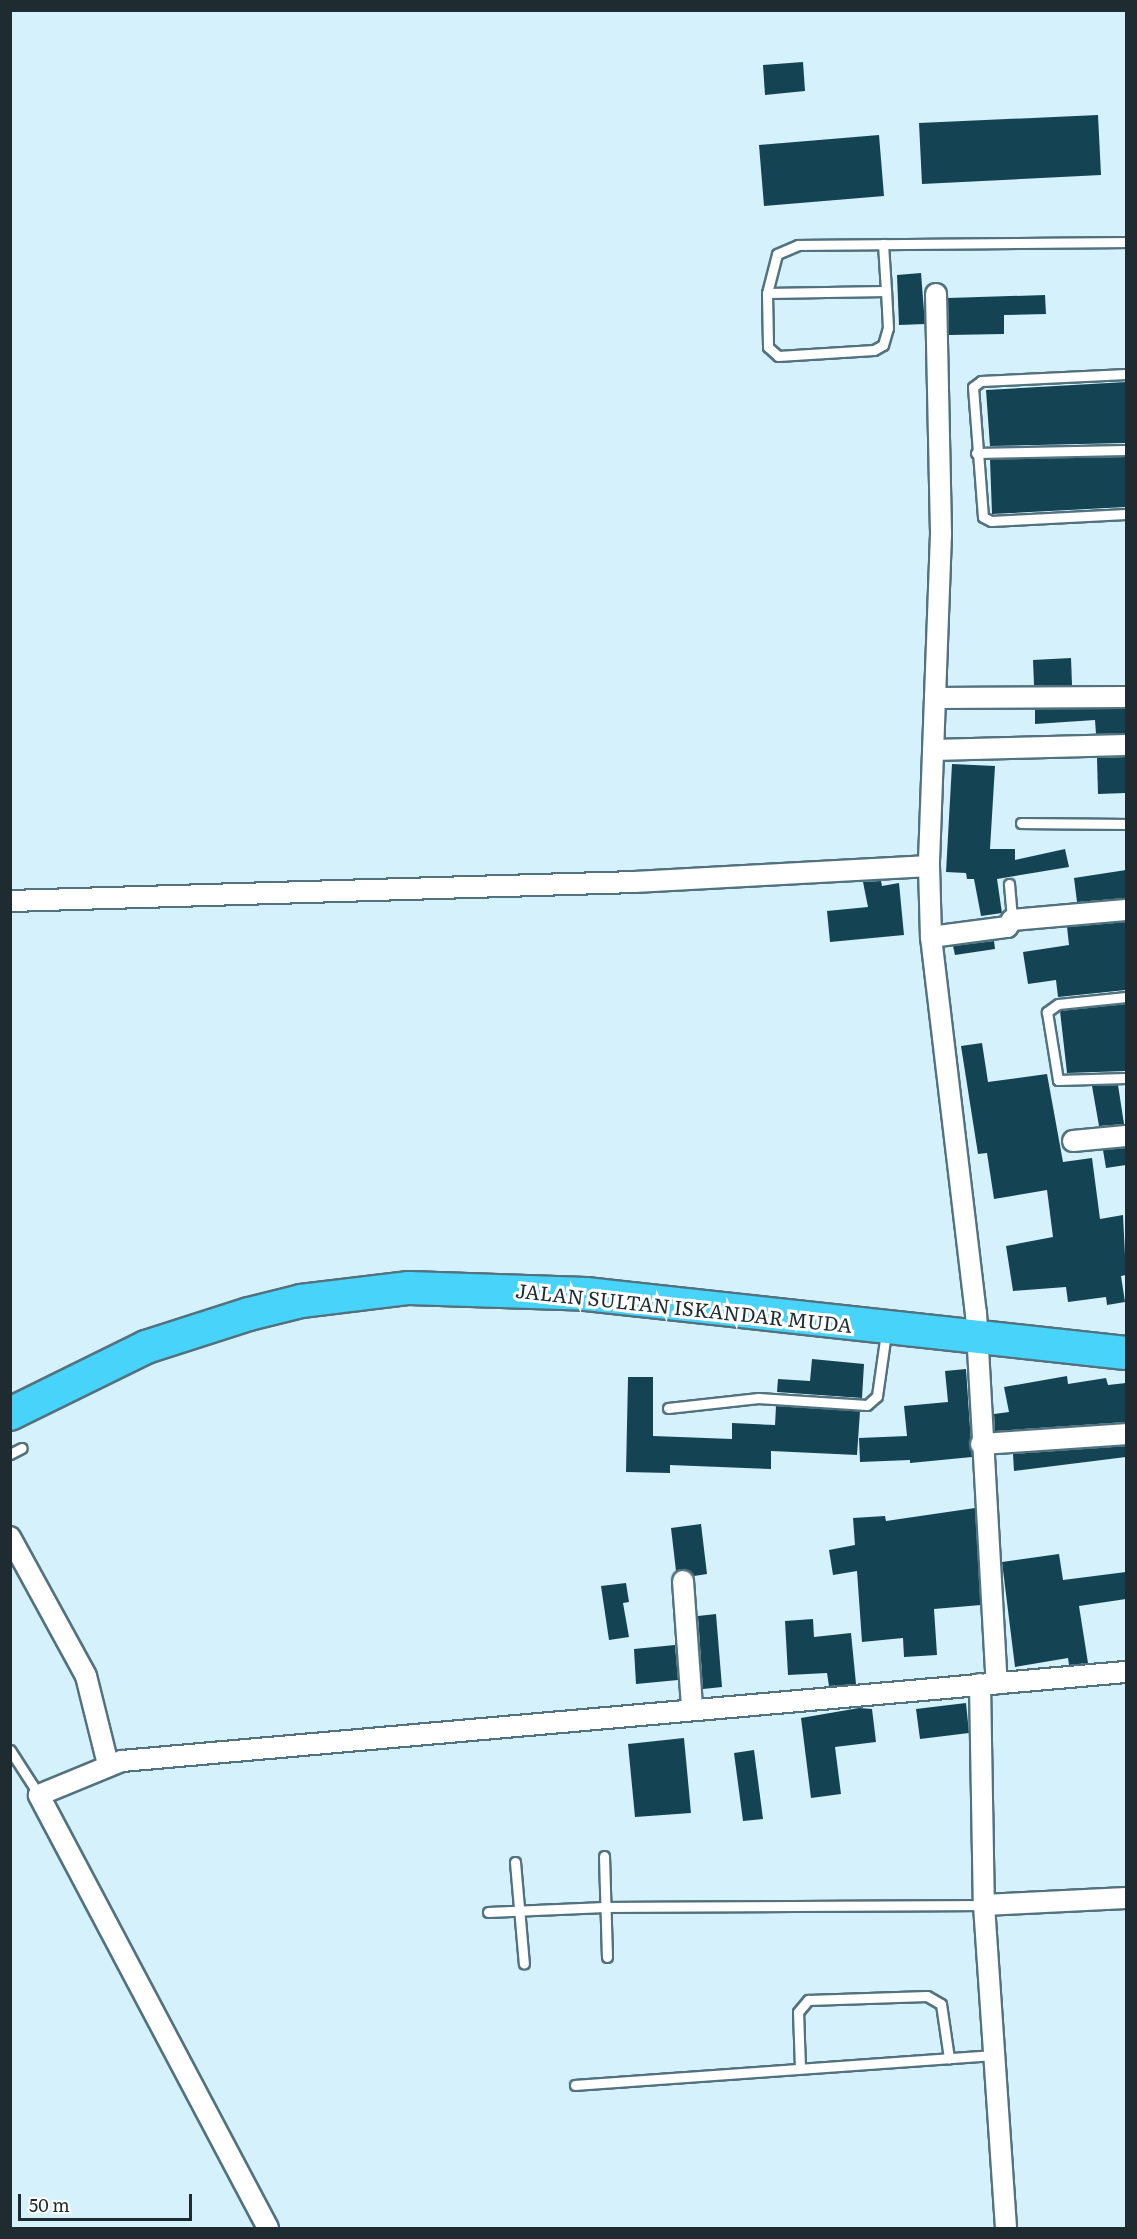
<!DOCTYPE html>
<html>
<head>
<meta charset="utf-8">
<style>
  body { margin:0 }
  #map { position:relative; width:1137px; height:2239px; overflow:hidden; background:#d5f1fc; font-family:Literata,serif }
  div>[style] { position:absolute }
  .building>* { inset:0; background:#144453 }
  .roads { filter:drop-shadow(2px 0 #52727e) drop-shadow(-2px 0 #52727e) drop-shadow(0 2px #52727e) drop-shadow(0 -2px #52727e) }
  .service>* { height:9px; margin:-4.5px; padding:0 4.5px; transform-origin:4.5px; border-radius:4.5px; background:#fff }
  .minor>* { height:20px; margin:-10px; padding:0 10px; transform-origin:10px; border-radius:10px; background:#fff }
  .trunk>* { height:32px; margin:-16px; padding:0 16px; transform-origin:16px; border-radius:16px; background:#48d4fa }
  span { translate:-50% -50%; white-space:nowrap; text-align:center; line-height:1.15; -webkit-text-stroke:6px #fff; paint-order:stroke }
  .street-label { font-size:20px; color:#1e2c31 }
  .frame { position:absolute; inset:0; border:12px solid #1e2c31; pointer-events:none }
  .scale { position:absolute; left:18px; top:2194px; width:174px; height:27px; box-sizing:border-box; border:3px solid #1e2c31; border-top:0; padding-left:8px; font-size:18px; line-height:21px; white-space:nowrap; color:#1e2c31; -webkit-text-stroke:4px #fff; paint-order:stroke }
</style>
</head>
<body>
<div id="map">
  <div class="building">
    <div style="clip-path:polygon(803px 62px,805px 91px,765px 95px,763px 65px)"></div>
    <div style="clip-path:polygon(1098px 115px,1101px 175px,922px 184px,919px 123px)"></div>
    <div style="clip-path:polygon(879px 135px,884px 196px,764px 206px,759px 145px)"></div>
    <div style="clip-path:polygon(921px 273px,925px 324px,899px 325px,897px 275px)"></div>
    <div style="clip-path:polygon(1045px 295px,1046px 314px,1004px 315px,1004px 334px,949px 335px,948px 298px)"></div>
    <div style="clip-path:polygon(1126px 382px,1125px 443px,990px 446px,986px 390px)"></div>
    <div style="clip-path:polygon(1126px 457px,1126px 507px,992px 514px,990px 459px)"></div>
    <div style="clip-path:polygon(1071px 658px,1072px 685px,1034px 685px,1033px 660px)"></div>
    <div style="clip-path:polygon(1035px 709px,1126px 709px,1126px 733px,1096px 734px,1095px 720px,1035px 724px)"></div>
    <div style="clip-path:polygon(1126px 757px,1126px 793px,1098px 794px,1097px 758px)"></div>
    <div style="clip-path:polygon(952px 764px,995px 766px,990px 849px,1015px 849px,1015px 860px,1065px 849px,1069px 867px,997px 879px,1002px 913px,981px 916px,974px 879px,967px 879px,966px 873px,946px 872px)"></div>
    <div style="clip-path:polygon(1126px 870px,1126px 898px,1077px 902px,1074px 878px)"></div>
    <div style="clip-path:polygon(881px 881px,882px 886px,899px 883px,904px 935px,830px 942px,827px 911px,868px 907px,863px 882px)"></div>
    <div style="clip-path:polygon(1126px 922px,1126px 990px,1058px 997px,1056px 980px,1028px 984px,1023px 952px,1069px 945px,1067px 927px)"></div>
    <div style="clip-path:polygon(994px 941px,995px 949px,955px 955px,953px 946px)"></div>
    <div style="clip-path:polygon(1126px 1004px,1126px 1071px,1067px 1073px,1060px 1011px)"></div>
    <div style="clip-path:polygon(982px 1043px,988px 1082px,1047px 1074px,1063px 1162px,1092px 1158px,1100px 1219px,1123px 1215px,1126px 1275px,1121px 1276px,1125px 1302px,1107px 1305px,1106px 1297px,1068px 1302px,1066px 1287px,1013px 1291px,1006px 1246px,1053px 1237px,1047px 1190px,994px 1199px,987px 1153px,978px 1154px,961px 1046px)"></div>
    <div style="clip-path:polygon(1118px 1085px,1124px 1124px,1099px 1126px,1092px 1086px)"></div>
    <div style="clip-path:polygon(1126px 1148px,1126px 1165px,1106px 1168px,1103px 1150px)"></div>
    <div style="clip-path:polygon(812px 1359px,864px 1364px,862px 1398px,777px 1392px,778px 1379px,810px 1381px)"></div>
    <div style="clip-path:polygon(966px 1369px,972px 1457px,910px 1463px,910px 1460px,860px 1462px,859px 1438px,907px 1436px,904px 1406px,948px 1402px,945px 1371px)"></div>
    <div style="clip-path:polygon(1067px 1376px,1068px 1384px,1106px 1378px,1108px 1385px,1126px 1383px,1126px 1422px,995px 1431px,994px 1414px,1009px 1412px,1004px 1387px)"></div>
    <div style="clip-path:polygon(628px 1377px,653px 1377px,653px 1436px,732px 1439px,732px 1423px,775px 1425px,776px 1406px,860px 1411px,857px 1455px,771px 1451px,771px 1469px,670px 1465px,670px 1473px,626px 1472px)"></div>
    <div style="clip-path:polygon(1126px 1446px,1126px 1457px,1014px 1471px,1013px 1454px)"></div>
    <div style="clip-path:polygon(975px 1508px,981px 1605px,934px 1609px,937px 1655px,904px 1657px,903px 1638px,862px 1642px,857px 1571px,833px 1575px,829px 1550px,855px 1545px,853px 1518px,885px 1516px,886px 1521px)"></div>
    <div style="clip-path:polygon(701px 1524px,707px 1574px,694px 1576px,688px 1570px,676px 1571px,671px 1528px)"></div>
    <div style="clip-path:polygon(1059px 1554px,1063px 1580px,1126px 1572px,1126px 1599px,1079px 1606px,1088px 1663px,1069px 1665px,1068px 1658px,1015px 1667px,1002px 1562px)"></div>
    <div style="clip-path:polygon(626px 1583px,629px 1602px,623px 1603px,629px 1637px,609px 1640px,601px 1586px)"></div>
    <div style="clip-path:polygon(716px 1614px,722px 1687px,703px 1689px,698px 1616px)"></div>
    <div style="clip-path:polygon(813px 1619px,814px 1637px,851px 1633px,856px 1684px,829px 1686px,827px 1673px,788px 1675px,785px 1621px)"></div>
    <div style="clip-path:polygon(675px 1645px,678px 1680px,636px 1684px,634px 1649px)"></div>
    <div style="clip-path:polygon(966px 1703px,969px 1733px,920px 1739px,916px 1709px)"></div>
    <div style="clip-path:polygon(859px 1708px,872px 1709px,876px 1742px,835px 1747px,841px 1794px,811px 1798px,801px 1718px)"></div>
    <div style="clip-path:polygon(684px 1738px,691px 1813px,635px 1817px,628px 1744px)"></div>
    <div style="clip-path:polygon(754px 1750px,763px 1819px,743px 1821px,734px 1753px)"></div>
  </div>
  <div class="roads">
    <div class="service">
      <div style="left:883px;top:244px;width:47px;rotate:86.3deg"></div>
      <div style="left:767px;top:293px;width:54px;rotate:88.9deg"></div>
      <div style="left:768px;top:347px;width:13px;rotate:42deg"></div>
      <div style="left:778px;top:356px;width:96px;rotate:-3.6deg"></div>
      <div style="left:874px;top:350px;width:10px;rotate:-29deg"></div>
      <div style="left:883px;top:345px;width:18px;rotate:-74deg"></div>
      <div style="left:888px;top:328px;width:37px;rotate:-93deg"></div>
      <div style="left:886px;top:291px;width:119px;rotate:179deg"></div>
      <div style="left:767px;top:293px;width:40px;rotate:-75.6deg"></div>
      <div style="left:777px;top:254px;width:23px;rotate:-23deg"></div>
      <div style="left:798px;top:245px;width:328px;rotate:-0.5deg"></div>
      <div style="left:1126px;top:374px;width:145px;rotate:177.2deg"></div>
      <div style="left:981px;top:381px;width:10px;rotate:143deg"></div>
      <div style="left:973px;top:387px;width:130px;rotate:85.6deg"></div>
      <div style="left:983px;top:517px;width:9px;rotate:27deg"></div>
      <div style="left:991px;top:521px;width:135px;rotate:-3deg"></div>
      <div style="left:976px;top:453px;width:150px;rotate:-1.1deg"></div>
      <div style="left:1021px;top:823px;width:105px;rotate:0.5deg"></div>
      <div style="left:1009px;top:884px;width:36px;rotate:85deg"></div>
      <div style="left:1126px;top:997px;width:68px;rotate:174.1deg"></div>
      <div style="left:1058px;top:1004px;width:14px;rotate:144deg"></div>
      <div style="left:1047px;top:1012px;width:69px;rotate:80.8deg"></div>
      <div style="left:1058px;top:1080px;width:68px;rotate:-1.7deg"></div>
      <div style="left:668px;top:1408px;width:91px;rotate:-6.3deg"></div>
      <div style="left:758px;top:1398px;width:109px;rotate:3.7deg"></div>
      <div style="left:867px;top:1405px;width:13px;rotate:-42deg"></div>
      <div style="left:877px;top:1396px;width:64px;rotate:-81.9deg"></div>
      <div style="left:10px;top:1454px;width:13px;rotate:-27deg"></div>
      <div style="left:10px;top:1750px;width:54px;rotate:57.2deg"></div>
      <div style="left:604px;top:1856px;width:101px;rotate:88.3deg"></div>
      <div style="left:515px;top:1862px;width:102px;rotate:85deg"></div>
      <div style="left:488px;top:1912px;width:117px;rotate:-2.4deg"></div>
      <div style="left:605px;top:1907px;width:379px;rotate:-0.3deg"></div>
      <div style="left:800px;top:2068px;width:56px;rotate:-92deg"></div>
      <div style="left:798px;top:2012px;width:16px;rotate:-50deg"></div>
      <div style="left:808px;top:2000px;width:119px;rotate:-1.9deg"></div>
      <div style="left:927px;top:1996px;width:16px;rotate:30deg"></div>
      <div style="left:941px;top:2004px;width:55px;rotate:81.6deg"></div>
      <div style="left:575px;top:2085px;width:419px;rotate:-4.1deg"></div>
    </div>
    <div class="minor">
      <div style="left:936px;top:294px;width:240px;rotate:88.8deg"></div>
      <div style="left:941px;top:534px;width:332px;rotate:92.1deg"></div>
      <div style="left:929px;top:866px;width:71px;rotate:88.4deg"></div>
      <div style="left:931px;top:937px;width:379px;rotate:83.2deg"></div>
      <div style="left:976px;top:1313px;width:371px;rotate:86.8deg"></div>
      <div style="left:935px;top:698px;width:191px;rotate:-0.3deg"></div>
      <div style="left:933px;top:750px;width:193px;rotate:-1.5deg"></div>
      <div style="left:10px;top:901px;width:625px;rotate:-1.74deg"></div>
      <div style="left:635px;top:882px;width:294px;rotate:-3.1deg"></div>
      <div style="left:931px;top:937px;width:77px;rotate:-7.5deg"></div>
      <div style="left:1007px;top:927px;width:9px;rotate:-54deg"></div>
      <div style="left:1012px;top:920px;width:114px;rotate:-5deg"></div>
      <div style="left:1073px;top:1141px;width:53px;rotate:-5.4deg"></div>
      <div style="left:981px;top:1444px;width:145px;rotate:-3.9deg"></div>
      <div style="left:10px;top:1537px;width:158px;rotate:61.3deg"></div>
      <div style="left:86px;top:1676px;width:91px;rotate:76deg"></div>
      <div style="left:683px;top:1581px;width:127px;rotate:85.9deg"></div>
      <div style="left:980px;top:1684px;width:221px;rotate:89deg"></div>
      <div style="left:984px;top:1905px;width:324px;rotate:86.1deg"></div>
      <div style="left:984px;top:1905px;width:142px;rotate:-2.8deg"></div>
      <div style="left:268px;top:2228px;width:490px;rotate:-117.9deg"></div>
      <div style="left:39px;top:1795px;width:90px;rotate:-22.3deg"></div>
      <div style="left:122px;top:1761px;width:1008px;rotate:-5.07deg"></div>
    </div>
    <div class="trunk">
      <div style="left:10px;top:1414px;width:152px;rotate:-26.2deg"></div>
      <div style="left:146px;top:1347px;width:108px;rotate:-17.8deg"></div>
      <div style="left:249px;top:1314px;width:54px;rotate:-14deg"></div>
      <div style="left:301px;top:1301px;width:109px;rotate:-6.9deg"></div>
      <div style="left:409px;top:1288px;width:177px;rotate:1.9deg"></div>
      <div style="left:586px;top:1294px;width:543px;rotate:6.24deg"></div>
    </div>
  </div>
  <div class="street-label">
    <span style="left:684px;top:1307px;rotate:6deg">JALAN SULTAN ISKANDAR MUDA</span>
  </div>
  <div class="frame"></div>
  <div class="scale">50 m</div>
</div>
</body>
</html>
